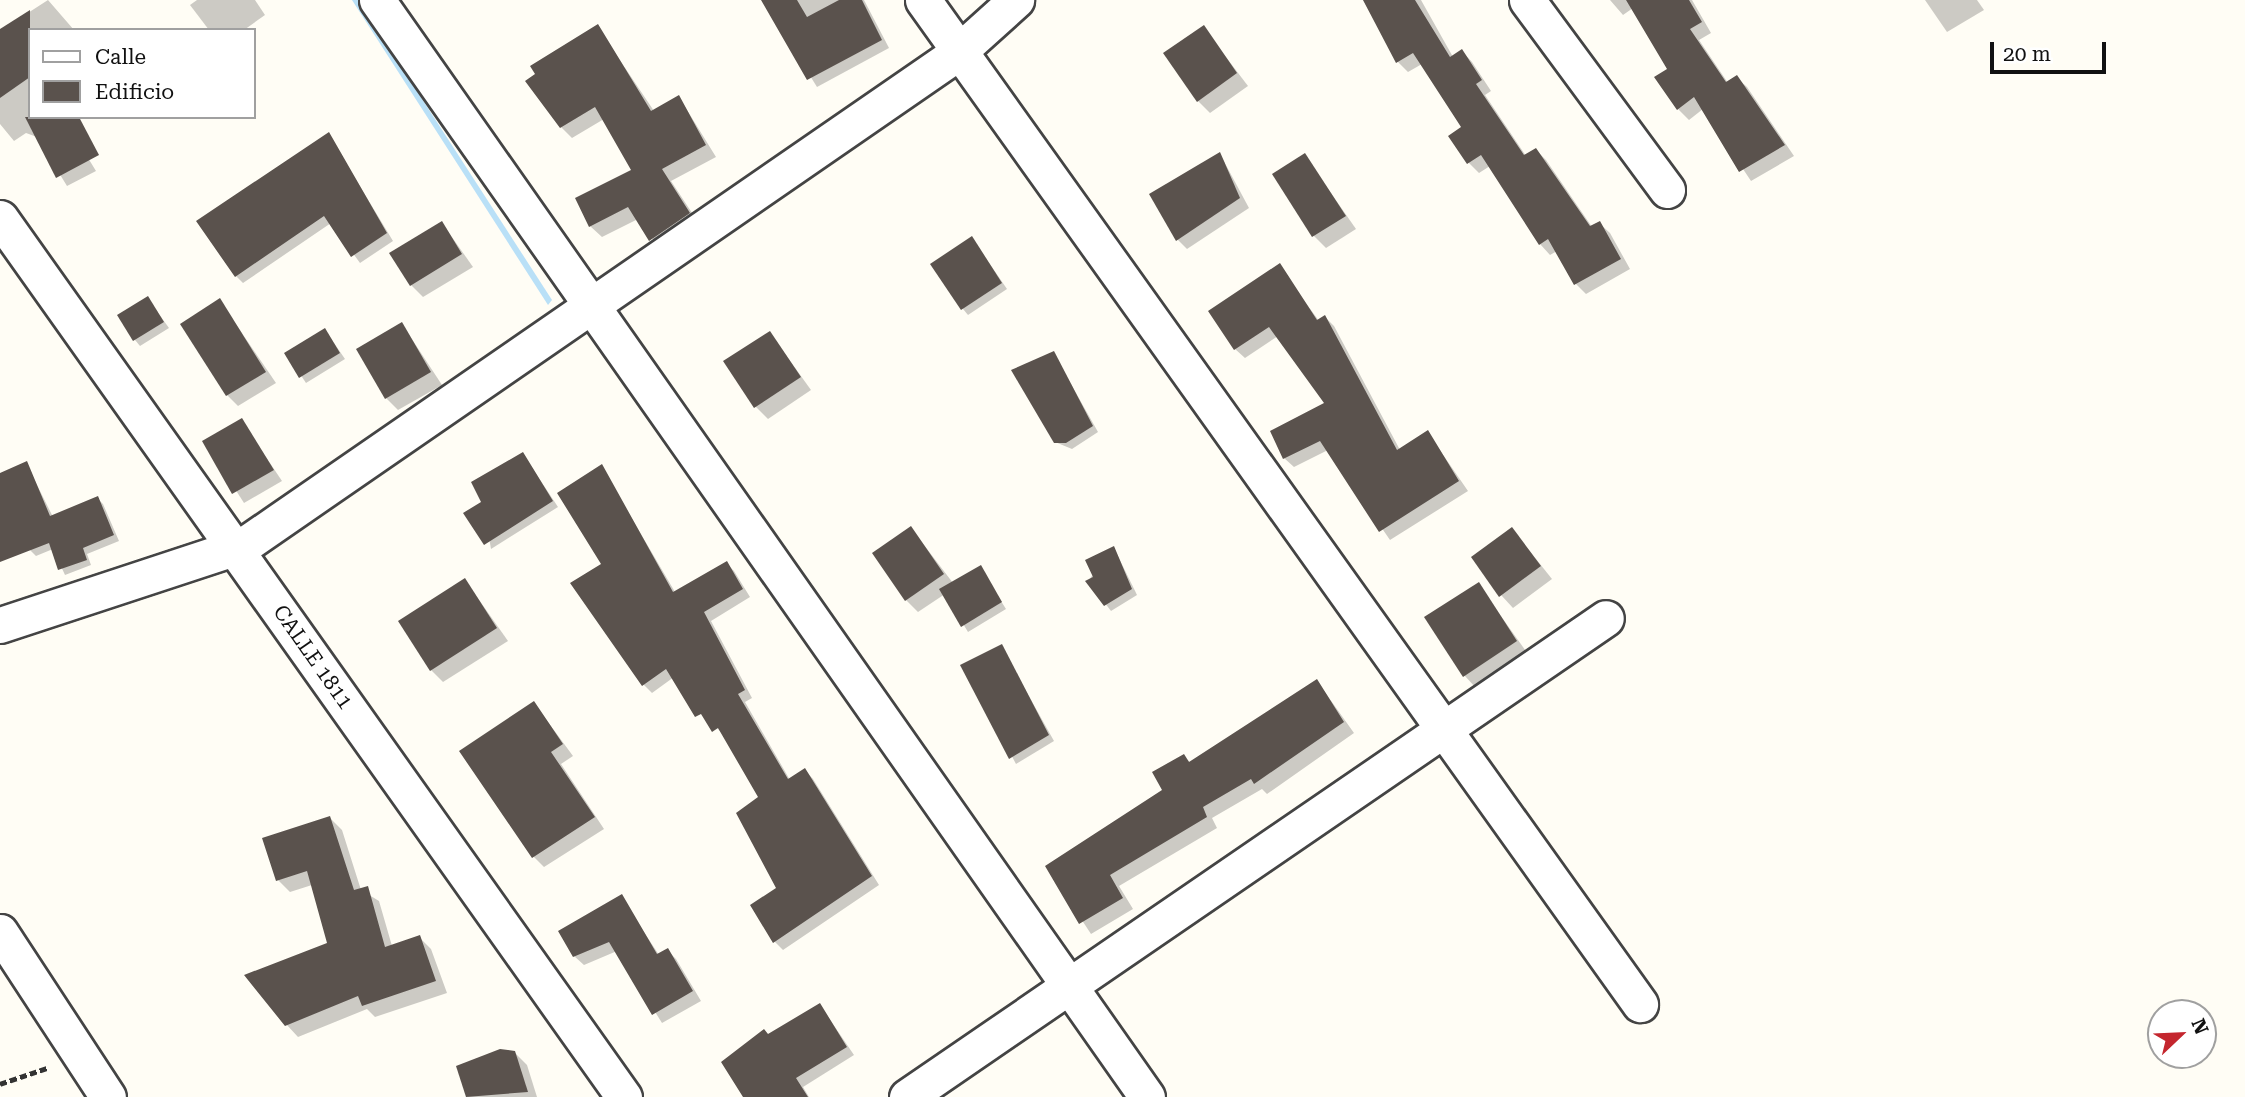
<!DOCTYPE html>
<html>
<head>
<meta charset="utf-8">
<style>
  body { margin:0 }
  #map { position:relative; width:2245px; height:1097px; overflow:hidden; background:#fffdf5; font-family:"Roboto Serif",serif }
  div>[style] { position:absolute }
  .water>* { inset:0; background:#b9e0f7 }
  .shadow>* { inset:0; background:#0003 }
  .building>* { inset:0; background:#5a524d }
  .path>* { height:4.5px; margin-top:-2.25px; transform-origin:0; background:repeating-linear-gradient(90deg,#333 0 7px,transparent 0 10.5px) }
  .roads { filter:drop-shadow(2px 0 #444) drop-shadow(-2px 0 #444) drop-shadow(0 2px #444) drop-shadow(0 -2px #444) }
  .street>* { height:35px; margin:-17.5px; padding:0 17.5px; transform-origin:17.5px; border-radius:17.5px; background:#fff }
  span { translate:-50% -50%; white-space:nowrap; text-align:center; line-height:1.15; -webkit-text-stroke:7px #fff; paint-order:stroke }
  .street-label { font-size:21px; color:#111 }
  .legend { position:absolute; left:28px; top:28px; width:228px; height:91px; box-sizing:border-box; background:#fff; border:2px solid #a0a0a0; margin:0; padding:9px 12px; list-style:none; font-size:21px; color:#111 }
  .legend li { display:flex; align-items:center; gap:14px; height:35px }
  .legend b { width:35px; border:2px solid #a0a0a0 }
  .north { position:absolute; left:2147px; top:999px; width:70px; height:70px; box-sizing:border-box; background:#fff; border:2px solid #a0a0a0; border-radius:50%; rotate:67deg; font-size:19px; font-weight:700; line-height:28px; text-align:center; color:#111 }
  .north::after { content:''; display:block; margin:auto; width:24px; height:32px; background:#c4262e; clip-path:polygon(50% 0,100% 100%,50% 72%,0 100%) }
  .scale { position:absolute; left:1990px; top:42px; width:116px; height:32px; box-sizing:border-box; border:4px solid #111; border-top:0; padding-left:9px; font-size:21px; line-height:24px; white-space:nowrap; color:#111; -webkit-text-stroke:5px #fff; paint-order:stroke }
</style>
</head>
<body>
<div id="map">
  <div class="water">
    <div style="clip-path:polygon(352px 0,358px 0,552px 300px,548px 305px)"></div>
    <div style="clip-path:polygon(597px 338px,919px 800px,593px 341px)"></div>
  </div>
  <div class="shadow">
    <div style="clip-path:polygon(48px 0,74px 30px,30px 30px,30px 117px,63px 117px,96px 171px,67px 186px,37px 137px,26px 133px,14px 141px,0 124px,0 31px)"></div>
    <div style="clip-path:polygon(197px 0,255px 0,265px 15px,244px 30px,209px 30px,190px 5px)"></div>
    <div style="clip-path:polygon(763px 0,864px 0,889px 48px,817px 87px)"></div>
    <div style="clip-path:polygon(1363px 0,1421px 0,1453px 57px,1462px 51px,1472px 62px,1491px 91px,1485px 95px,1526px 156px,1536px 150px,1546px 160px,1592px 227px,1599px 223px,1610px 233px,1630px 269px,1586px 294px,1576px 284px,1557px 251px,1550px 255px,1540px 244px,1490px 166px,1479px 173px,1469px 163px,1451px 136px,1464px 127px,1422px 64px,1408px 72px,1398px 62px)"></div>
    <div style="clip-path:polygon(1610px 0,1692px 0,1711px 33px,1699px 40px,1728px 83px,1736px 77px,1747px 87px,1794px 156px,1751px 181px,1703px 109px,1689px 120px,1678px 109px,1669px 69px,1633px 8px,1623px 15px)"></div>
    <div style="clip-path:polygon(1925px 0,1977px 0,1984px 10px,1947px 32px)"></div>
    <div style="clip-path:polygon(597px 26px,654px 111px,679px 97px,716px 157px,671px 181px,700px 225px,662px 251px,638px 219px,602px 237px,590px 226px,633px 171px,604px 119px,572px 138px,561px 127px)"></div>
    <div style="clip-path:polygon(1203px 27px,1248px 86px,1210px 113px,1198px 101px)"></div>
    <div style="clip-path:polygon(329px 135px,393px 241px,360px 263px,331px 223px,243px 283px,236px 276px)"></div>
    <div style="clip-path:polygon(1220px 154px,1249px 208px,1187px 249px,1177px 239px)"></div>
    <div style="clip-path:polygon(1305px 156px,1356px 229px,1326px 248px,1314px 236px)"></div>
    <div style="clip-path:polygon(442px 223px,473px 267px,423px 297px,411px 285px)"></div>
    <div style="clip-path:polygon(972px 238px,1007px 289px,968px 315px,963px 309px)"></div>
    <div style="clip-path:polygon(1279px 266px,1319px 321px,1325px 317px,1334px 326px,1400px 450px,1428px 433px,1468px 491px,1390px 540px,1328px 450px,1294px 467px,1284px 458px,1327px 404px,1278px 336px,1245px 358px,1235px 349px)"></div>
    <div style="clip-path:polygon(148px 299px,169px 328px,140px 346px,135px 340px)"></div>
    <div style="clip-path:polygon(220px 301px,276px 383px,238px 406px,227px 395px)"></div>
    <div style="clip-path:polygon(402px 324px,442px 385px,398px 410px,386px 398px)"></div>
    <div style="clip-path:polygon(325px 330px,345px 359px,306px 383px,286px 353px)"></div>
    <div style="clip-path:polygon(770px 333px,811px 390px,768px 419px,755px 406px)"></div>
    <div style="clip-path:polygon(1054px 354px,1098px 432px,1072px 449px,1055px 442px)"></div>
    <div style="clip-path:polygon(241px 420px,282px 481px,244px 503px,205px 442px)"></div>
    <div style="clip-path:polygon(523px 454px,558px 507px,491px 549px,483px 502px)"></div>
    <div style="clip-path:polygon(26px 463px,53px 517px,97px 498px,103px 504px,119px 541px,87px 554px,91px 565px,65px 575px,53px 549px,36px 556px,30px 550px,0 479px)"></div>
    <div style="clip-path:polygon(601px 466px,675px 592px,726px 563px,734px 571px,750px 597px,711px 621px,752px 698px,745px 702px,790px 780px,805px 770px,813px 779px,879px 885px,783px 950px,775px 942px,779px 888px,761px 798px,725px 737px,674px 677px,652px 693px,644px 685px,604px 564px)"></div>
    <div style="clip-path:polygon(911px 528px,953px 583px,984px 574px,1006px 609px,968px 632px,945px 594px,918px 612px,906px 600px)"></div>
    <div style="clip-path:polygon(1512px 529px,1552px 579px,1513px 608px,1501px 595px)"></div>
    <div style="clip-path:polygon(1114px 548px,1137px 595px,1111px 611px,1088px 581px)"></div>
    <div style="clip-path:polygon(465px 580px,508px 641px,443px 682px,431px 670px)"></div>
    <div style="clip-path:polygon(1478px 584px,1528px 654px,1476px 688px,1464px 675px)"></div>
    <div style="clip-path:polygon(1001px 646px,1054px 741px,1016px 764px,963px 665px)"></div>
    <div style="clip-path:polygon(1317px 681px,1354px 733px,1267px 794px,1262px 789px,1212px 818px,1217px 828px,1119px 886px,1133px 909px,1091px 934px,1047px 867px,1165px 790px,1183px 756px,1191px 763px)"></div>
    <div style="clip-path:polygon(534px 703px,573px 756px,561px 764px,604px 829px,544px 867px,533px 856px)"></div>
    <div style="clip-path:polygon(330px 818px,342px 830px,361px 890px,379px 901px,392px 946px,419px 937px,431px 949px,447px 993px,375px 1017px,367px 1009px,298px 1037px,286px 1024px,329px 945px,312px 885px,290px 892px,278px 880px)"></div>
    <div style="clip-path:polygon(621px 897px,659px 955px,667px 950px,676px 959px,701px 1001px,662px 1023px,617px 951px,584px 965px,574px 956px)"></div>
    <div style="clip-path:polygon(820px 1005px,854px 1055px,803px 1087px,809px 1097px,746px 1097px,768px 1036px)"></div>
    <div style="clip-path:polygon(514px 1052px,527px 1065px,537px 1097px,468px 1097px,458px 1067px)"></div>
  </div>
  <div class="building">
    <div style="clip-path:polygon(761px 0,797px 0,807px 17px,839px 0,862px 0,882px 40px,807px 80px)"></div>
    <div style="clip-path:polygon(1363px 0,1415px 0,1450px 57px,1462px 49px,1482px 80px,1476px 84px,1524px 155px,1536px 148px,1590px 226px,1600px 221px,1621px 259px,1574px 285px,1548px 239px,1539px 245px,1481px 155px,1467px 164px,1448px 136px,1461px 127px,1413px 53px,1396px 63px)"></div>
    <div style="clip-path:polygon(1626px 0,1689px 0,1702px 22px,1690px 29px,1726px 82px,1737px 75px,1785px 145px,1739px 172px,1694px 97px,1677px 110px,1654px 77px,1667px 69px)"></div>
    <div style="clip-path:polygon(30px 10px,30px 77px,0 98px,0 29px)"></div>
    <div style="clip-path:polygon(598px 24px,651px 111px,679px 95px,706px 145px,662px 169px,690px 213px,649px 241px,628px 207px,589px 227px,575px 198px,631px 170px,595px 107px,560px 128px,525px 81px,535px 74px,530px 66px)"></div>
    <div style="clip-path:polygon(1204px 25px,1237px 73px,1197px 102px,1163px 53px)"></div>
    <div style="clip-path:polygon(25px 117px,79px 117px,99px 155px,56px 178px)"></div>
    <div style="clip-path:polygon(329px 132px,387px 233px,351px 257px,324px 216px,235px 277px,196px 221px)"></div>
    <div style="clip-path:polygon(1220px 152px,1240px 198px,1176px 241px,1149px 194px)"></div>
    <div style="clip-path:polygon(1305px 153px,1346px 216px,1312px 237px,1272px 174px)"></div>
    <div style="clip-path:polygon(442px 221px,462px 254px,410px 286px,389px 253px)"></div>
    <div style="clip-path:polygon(972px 236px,1002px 283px,961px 310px,930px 264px)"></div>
    <div style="clip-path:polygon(1280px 263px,1317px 320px,1325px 315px,1397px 450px,1428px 430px,1459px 481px,1379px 532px,1320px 441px,1283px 459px,1270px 431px,1324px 403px,1269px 327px,1234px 350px,1208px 311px)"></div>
    <div style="clip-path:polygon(148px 296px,164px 322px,133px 341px,117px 315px)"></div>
    <div style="clip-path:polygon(220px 298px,266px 372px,226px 396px,180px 324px)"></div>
    <div style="clip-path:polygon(402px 322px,431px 372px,385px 399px,356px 349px)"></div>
    <div style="clip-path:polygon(325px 328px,340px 353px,299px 378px,284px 353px)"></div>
    <div style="clip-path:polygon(770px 331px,801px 377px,754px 408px,723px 361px)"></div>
    <div style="clip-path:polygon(1054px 351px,1093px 426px,1066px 443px,1054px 443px,1011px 370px)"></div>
    <div style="clip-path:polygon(242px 418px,274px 470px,232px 494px,202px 441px)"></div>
    <div style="clip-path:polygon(523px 452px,553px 501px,484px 545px,463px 513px,481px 502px,471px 482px)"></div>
    <div style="clip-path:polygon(27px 461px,50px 516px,98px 496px,114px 535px,83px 548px,87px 560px,58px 570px,49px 543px,0 562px,0 473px)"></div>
    <div style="clip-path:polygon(602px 464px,673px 592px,727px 561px,743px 589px,704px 612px,745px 690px,738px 694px,788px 779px,805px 768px,872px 876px,773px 943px,750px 905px,776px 888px,736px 813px,758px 797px,718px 728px,712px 732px,701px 714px,695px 717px,666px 669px,642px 686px,570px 583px,601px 564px,557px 493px)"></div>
    <div style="clip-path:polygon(911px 526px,944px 574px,905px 601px,872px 553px)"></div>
    <div style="clip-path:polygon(1512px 527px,1541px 566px,1499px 597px,1471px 557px)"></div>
    <div style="clip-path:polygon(1114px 546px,1132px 589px,1104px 606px,1085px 581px,1093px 577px,1085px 560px)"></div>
    <div style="clip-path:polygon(981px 565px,1002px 602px,961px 627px,939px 589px)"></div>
    <div style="clip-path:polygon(465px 578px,497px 628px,430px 671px,398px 621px)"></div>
    <div style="clip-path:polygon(1479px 582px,1517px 641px,1463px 677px,1424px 617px)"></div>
    <div style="clip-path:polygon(1002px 644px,1049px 735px,1009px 759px,960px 665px)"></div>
    <div style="clip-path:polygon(1317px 679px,1344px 722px,1254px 784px,1251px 779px,1203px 807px,1207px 817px,1110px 875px,1123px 898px,1079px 924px,1045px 866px,1162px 790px,1152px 772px,1184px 754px,1189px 762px)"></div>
    <div style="clip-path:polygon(534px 701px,563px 744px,551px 752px,595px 817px,532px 858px,459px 751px)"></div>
    <div style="clip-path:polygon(330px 816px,354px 890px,368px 886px,385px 947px,420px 935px,436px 981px,362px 1006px,358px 996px,285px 1026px,244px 975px,327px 943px,307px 871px,276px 881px,262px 838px)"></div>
    <div style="clip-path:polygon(622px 894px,657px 954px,668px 948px,693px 991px,652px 1015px,609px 942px,573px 957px,558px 931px)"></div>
    <div style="clip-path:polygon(820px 1003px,847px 1047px,796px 1078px,808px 1097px,743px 1097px,721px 1062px,764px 1029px,768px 1034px)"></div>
    <div style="clip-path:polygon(500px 1049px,515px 1051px,528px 1092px,466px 1097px,456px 1066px)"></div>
  </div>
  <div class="path">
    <div style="left:0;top:1084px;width:50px;rotate:-18.8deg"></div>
  </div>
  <div class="roads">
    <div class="street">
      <div style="left:377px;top:0;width:1340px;rotate:54.93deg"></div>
      <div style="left:923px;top:0;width:1234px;rotate:54.47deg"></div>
      <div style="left:1527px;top:0;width:236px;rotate:53.6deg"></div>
      <div style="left:0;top:218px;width:1078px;rotate:54.63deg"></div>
      <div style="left:0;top:625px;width:257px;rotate:-18.2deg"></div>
      <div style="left:244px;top:545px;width:865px;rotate:-34.59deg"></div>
      <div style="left:956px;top:54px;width:81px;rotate:-42deg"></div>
      <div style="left:0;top:932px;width:197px;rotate:56.8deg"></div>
      <div style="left:907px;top:1097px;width:847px;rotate:-34.42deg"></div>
    </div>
  </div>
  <div class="street-label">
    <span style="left:313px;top:657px;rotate:55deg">CALLE 1811</span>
  </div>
  <ul class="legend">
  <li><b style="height:9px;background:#fff"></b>Calle</li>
  <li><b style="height:19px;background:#5a524d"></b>Edificio</li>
  </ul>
  <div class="north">N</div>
  <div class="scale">20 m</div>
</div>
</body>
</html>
